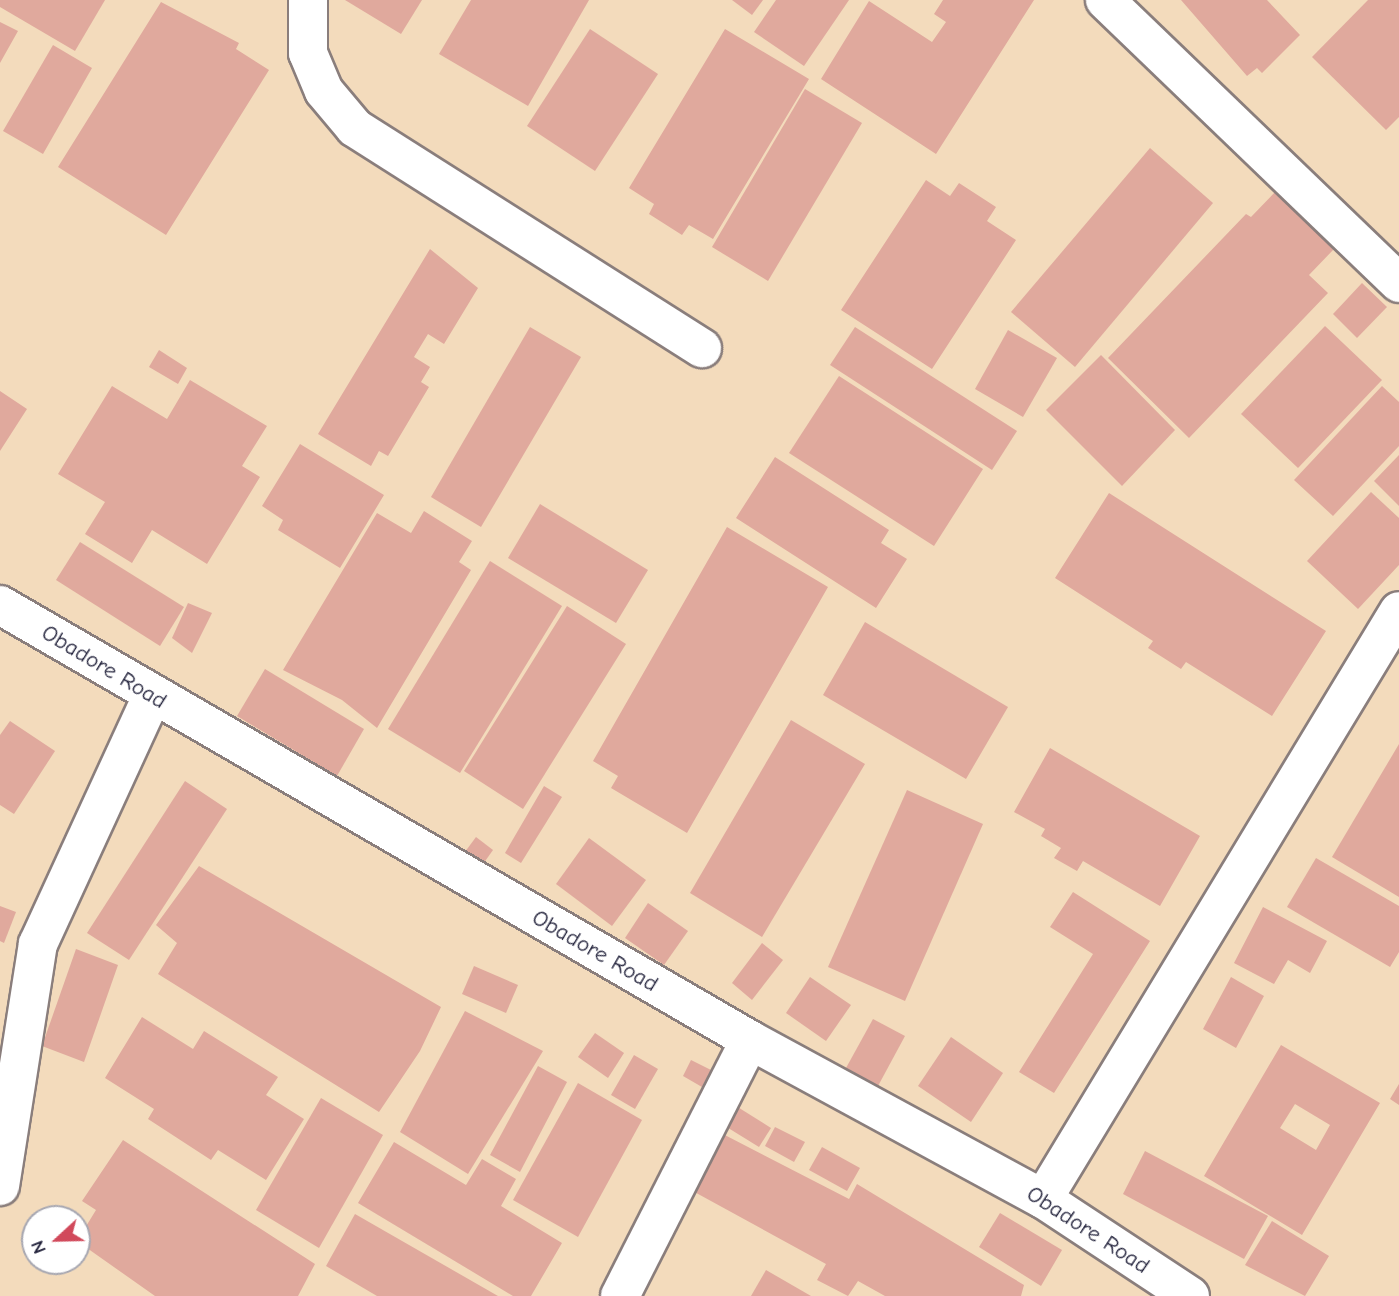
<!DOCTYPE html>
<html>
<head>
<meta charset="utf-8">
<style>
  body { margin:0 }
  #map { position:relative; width:1399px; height:1296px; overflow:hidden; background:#f3dbbc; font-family:"Comic Neue",sans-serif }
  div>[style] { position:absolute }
  .building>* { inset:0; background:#e0a99d }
  .roads { filter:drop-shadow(2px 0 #8a7e7c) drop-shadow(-2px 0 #8a7e7c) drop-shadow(0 2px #8a7e7c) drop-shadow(0 -2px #8a7e7c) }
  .minor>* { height:38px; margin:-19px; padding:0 19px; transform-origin:19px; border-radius:19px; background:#fff }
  span { translate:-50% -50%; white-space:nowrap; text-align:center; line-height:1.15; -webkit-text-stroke:5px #fff; paint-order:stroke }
  .street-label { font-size:23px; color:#22223b }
  .north { position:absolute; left:21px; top:1205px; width:70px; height:70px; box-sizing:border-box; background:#fff; border:2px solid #a7a7b1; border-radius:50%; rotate:248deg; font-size:19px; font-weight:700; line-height:28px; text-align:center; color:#22223b }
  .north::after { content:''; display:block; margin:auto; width:24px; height:32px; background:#d1495b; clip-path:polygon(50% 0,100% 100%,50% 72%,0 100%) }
</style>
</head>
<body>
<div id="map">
  <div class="building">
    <div style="clip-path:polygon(0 0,105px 0,75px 51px,0 7px)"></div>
    <div style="clip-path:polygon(345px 0,422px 0,401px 34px)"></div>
    <div style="clip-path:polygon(471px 0,589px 0,528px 106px,439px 54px)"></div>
    <div style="clip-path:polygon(732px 0,763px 0,752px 15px)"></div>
    <div style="clip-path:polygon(776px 0,849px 0,804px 66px,754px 32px)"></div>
    <div style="clip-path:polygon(943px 0,1034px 0,936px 154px,821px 79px,869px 1px,932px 42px,946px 22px,934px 14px)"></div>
    <div style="clip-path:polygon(1181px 0,1267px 0,1300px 35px,1262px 73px,1257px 68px,1247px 76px)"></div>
    <div style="clip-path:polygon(1368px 0,1399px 0,1399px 117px,1386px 130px,1312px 57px)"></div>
    <div style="clip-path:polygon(161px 2px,239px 43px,236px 49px,269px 70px,166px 235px,58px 167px)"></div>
    <div style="clip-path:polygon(0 22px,18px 31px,0 63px)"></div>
    <div style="clip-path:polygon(590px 29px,658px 74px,595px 171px,527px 126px)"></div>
    <div style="clip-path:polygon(725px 29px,809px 79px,713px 239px,689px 225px,682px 235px,649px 214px,654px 204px,629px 188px)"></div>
    <div style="clip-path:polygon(53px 45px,92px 68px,43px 154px,3px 131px)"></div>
    <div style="clip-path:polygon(805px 89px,862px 123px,768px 281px,712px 247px)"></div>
    <div style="clip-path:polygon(1150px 148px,1213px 203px,1075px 367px,1011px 312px)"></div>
    <div style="clip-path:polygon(926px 180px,950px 196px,959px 183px,996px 207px,987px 221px,1016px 240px,932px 369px,841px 310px)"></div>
    <div style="clip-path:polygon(1275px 192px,1334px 249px,1309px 275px,1328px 293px,1189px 438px,1108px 358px,1246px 214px,1251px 217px)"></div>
    <div style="clip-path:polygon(430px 249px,478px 288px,444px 344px,428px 334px,414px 357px,430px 367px,421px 382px,429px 387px,388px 456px,379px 451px,371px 466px,318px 434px)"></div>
    <div style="clip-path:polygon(1362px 283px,1387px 307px,1357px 338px,1333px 314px)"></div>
    <div style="clip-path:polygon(1325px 326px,1382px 380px,1298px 468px,1241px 414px)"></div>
    <div style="clip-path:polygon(530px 327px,581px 357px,481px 527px,431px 497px)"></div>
    <div style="clip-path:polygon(855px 327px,1017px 431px,992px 470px,830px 365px)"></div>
    <div style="clip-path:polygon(1008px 330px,1057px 358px,1023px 417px,975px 389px)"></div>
    <div style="clip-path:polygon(159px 350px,187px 368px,178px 384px,149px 367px)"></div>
    <div style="clip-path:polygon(1101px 355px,1175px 430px,1122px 486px,1046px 410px)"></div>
    <div style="clip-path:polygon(839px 376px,983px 469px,934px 546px,789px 453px)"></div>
    <div style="clip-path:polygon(190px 380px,267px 426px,242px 466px,260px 477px,207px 564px,152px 530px,132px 563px,85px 534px,105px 502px,58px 474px,112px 386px,167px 419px)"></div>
    <div style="clip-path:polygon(1382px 386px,1399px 402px,1399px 446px,1333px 516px,1294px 480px)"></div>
    <div style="clip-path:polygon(0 391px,27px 409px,0 451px)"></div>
    <div style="clip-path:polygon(300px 444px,384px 495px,340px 568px,278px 530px,283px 520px,262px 506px)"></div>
    <div style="clip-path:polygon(1399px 455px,1399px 506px,1374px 481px)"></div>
    <div style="clip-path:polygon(775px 457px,889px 530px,881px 543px,907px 559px,876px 608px,736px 518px)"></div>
    <div style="clip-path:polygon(1371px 492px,1399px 518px,1399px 565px,1358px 609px,1307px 561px)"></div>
    <div style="clip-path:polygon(1109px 493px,1326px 631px,1272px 716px,1186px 662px,1181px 669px,1148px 648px,1153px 641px,1055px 578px)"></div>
    <div style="clip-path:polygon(540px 504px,648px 570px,616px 623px,508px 558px)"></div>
    <div style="clip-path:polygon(424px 511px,472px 541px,459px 562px,471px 570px,377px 728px,342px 700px,283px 670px,377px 513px,411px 533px)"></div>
    <div style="clip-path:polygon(727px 527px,828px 587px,687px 833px,611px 788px,618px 776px,593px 761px)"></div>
    <div style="clip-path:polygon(80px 542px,184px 607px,160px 646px,56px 580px)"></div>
    <div style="clip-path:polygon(490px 561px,562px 606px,460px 773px,388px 729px)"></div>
    <div style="clip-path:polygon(188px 603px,212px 613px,192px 653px,172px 638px)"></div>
    <div style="clip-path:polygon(567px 606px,626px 644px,523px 809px,464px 771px)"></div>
    <div style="clip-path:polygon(865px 622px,1008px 707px,966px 779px,823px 695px)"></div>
    <div style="clip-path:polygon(265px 669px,364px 729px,337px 776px,237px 716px)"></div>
    <div style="clip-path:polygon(791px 720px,865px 764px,762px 937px,690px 893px)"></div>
    <div style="clip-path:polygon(10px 721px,55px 751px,14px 814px,0 805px,0 735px)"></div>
    <div style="clip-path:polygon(1399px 744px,1399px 897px,1332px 857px)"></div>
    <div style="clip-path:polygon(1050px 748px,1200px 836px,1160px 906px,1083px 861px,1077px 871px,1054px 858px,1061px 848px,1041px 836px,1045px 829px,1014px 812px)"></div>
    <div style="clip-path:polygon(185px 781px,227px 809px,129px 960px,87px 933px)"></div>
    <div style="clip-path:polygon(544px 786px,562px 797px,521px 863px,505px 853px)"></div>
    <div style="clip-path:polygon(907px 790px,983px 824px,905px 1001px,828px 967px)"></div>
    <div style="clip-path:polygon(476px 837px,493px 850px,476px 874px,459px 860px)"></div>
    <div style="clip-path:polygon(589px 838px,646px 880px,612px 926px,556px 884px)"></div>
    <div style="clip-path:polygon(1316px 858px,1399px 906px,1399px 952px,1390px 967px,1287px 907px)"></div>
    <div style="clip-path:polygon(199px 866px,441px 1007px,420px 1051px,379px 1112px,158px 974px,177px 943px,156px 925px)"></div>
    <div style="clip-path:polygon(1073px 892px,1150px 941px,1054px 1093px,1019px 1072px,1093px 954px,1050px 927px)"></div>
    <div style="clip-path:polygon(648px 903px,688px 931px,664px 965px,625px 938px)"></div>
    <div style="clip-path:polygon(0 906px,16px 912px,4px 943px,0 941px)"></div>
    <div style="clip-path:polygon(1263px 907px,1327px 941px,1310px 973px,1288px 960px,1274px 984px,1234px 963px)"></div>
    <div style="clip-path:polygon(762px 943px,783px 960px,752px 1000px,732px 983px)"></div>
    <div style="clip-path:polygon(76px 949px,118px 965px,84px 1062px,42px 1046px)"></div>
    <div style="clip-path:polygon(474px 966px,518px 985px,506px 1013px,462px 994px)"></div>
    <div style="clip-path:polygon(810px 977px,851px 1005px,826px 1041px,786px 1013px)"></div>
    <div style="clip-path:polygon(1231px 977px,1264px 996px,1236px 1048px,1203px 1029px)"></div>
    <div style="clip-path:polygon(465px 1011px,543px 1051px,468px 1174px,400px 1132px)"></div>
    <div style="clip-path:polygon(142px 1017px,193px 1049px,204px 1031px,278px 1077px,266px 1095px,304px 1119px,266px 1180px,218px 1150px,211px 1160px,148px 1119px,154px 1109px,105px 1078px)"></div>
    <div style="clip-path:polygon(873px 1019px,905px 1036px,878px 1086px,846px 1068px)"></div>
    <div style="clip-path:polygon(595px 1033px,624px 1053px,608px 1078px,578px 1057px)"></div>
    <div style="clip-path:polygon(951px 1037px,1003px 1073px,971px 1122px,918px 1086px)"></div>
    <div style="clip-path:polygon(evenodd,1281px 1045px,1380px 1103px,1302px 1235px,1204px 1176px,1281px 1045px,1295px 1104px,1330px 1125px,1316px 1150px,1280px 1128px,1295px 1104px)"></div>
    <div style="clip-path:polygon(634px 1055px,658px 1069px,635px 1109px,611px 1095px)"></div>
    <div style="clip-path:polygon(691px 1060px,711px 1070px,702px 1087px,683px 1076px)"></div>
    <div style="clip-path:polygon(538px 1066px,567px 1082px,520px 1172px,490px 1155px)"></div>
    <div style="clip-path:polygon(578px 1083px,642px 1120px,578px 1237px,513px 1200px)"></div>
    <div style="clip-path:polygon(1399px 1084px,1399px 1105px,1390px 1099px)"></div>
    <div style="clip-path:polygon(321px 1098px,383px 1135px,319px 1248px,256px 1210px)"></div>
    <div style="clip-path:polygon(736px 1106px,771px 1128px,759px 1147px,725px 1126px)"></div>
    <div style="clip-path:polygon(775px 1127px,805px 1142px,794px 1162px,765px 1146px)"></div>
    <div style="clip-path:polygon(719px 1132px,849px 1199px,857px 1184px,1024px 1285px,1021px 1296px,885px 1296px,858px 1281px,848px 1296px,817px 1280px,826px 1264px,689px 1189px)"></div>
    <div style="clip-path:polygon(123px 1140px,315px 1264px,298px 1296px,155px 1296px,77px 1241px,96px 1210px,82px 1201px)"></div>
    <div style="clip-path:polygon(394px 1142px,466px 1185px,482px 1159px,516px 1179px,501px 1206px,562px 1243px,531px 1296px,513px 1296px,358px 1203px)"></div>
    <div style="clip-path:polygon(822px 1147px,860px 1168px,847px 1191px,809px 1170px)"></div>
    <div style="clip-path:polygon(1145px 1151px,1268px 1216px,1244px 1259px,1123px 1194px)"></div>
    <div style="clip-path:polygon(1000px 1213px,1062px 1250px,1041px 1286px,979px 1247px)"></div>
    <div style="clip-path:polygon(355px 1214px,498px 1296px,377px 1296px,326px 1266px)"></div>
    <div style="clip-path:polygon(1272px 1221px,1329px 1256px,1305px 1296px,1245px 1265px)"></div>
    <div style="clip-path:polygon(766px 1270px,811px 1296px,751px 1296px)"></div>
  </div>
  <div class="roads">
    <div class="minor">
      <div style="left:308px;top:0;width:53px;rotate:90deg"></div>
      <div style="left:308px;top:53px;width:41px;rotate:67.2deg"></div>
      <div style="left:324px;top:91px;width:48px;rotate:50deg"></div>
      <div style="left:355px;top:128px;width:411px;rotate:32.4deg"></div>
      <div style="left:1105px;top:0;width:408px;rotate:43.9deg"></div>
      <div style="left:0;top:605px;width:867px;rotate:30.11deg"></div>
      <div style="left:750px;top:1040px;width:333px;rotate:28.5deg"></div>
      <div style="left:1043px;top:1199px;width:176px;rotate:33.4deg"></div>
      <div style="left:0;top:1186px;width:245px;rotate:-81.1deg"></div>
      <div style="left:38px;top:944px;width:273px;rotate:-65.3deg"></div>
      <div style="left:1043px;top:1199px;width:687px;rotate:-58.81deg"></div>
      <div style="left:620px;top:1296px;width:287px;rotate:-63.1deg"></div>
    </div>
  </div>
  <div class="street-label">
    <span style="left:104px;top:667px;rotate:31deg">Obadore Road</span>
    <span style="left:595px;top:951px;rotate:30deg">Obadore Road</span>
    <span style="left:1088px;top:1230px;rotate:33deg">Obadore Road</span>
  </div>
  <div class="north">N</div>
</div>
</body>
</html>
